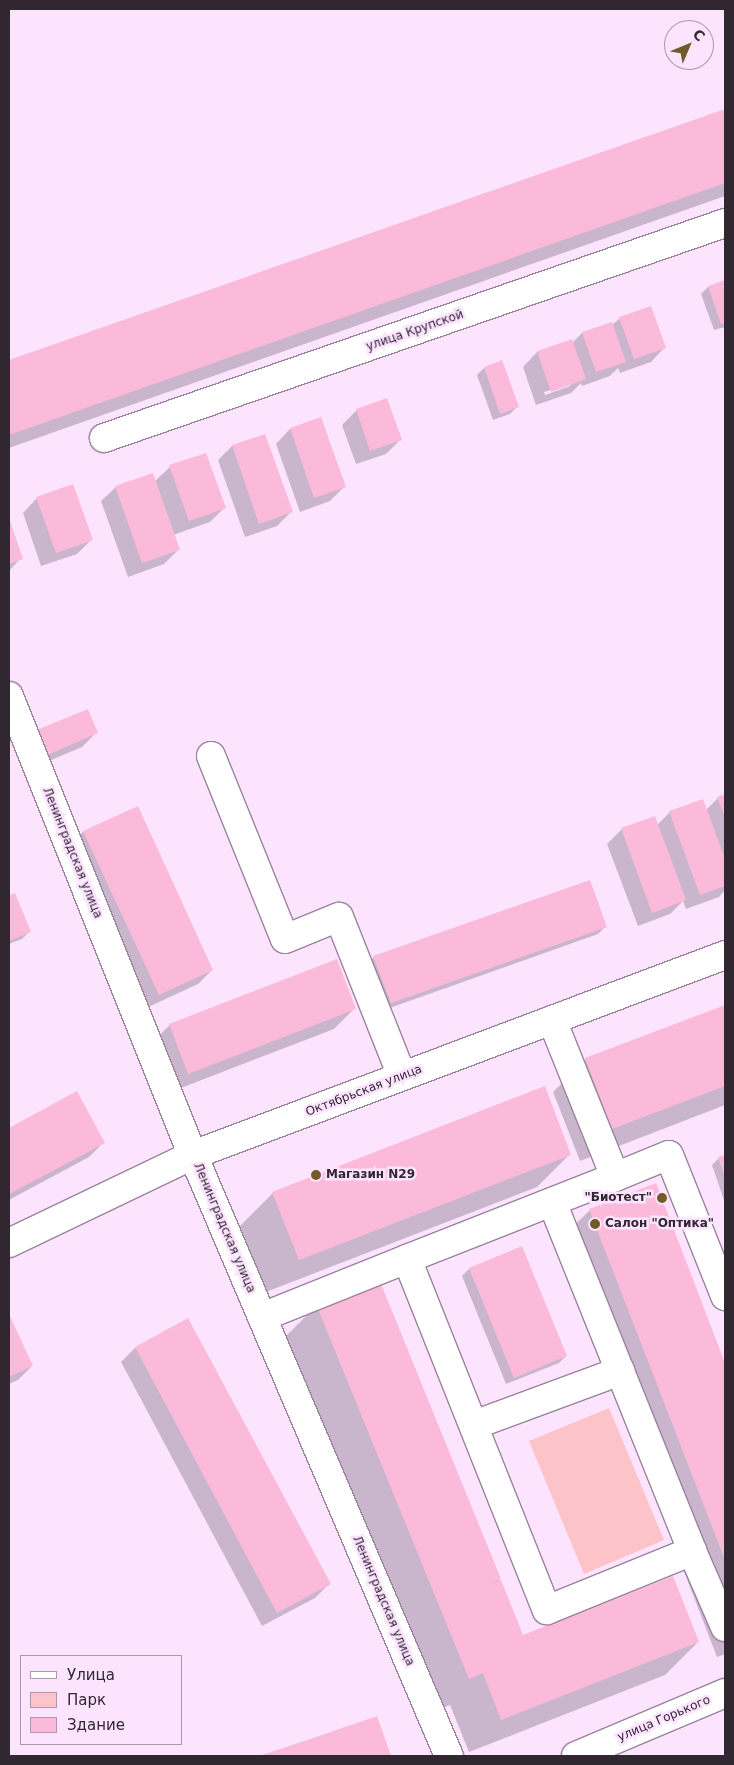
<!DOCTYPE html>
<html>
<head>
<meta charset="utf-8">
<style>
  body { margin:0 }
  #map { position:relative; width:734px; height:1765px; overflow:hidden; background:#fce4ff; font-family:"DejaVu Sans",sans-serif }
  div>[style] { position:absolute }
  .green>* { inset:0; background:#fcc4c9 }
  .shadow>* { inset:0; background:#0003 }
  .building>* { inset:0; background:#fcbadb }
  .roads { filter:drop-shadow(1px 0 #99839b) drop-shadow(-1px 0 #99839b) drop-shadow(0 1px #99839b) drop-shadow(0 -1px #99839b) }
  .minor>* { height:28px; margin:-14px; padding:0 14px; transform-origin:14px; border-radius:14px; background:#fff }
  .dots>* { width:14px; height:14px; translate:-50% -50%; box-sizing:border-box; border:2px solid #fce4ff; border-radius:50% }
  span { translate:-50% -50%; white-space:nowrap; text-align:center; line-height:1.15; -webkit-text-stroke:5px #fce4ff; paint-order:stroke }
  .street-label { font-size:12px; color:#302731 }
  .poi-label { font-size:12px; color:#302731; font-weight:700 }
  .left { translate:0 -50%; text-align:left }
  .right { translate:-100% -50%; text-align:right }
  .frame { position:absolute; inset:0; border:10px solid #302731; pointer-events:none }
  .legend { position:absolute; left:20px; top:1655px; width:162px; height:90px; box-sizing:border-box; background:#fce4ff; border:1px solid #aa98ad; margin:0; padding:6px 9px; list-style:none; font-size:15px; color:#302731 }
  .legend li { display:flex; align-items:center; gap:10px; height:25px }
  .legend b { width:25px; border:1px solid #aa98ad }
  .north { position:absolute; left:664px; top:20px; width:50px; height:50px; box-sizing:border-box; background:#fce4ff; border:1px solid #aa98ad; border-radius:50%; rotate:45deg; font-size:14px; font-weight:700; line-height:20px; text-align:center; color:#302731 }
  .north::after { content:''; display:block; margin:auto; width:18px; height:22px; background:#715b2b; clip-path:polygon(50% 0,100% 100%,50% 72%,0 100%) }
</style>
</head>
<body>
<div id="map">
  <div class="green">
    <div style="clip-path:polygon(609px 1408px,664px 1540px,584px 1574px,529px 1441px)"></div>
  </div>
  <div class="shadow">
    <div style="clip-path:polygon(725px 110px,725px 196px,9px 448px,9px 362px)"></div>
    <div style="clip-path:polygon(724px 282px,725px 327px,714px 330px,701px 294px,708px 287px)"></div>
    <div style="clip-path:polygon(evenodd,620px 318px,665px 347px,651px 362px,620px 373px,618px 368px,610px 376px,582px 386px,581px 383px,571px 393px,536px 405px,523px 367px,537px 352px,572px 341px,572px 343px,582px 333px,611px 323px,612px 325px,620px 318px,570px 384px,570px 386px,545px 395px,544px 392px,570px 384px)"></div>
    <div style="clip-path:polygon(501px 362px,517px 407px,510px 414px,493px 420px,477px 375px,484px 368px)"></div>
    <div style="clip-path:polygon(357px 410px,401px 439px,386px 454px,356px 464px,342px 425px)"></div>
    <div style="clip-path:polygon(320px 419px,344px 487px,330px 501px,300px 512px,276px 444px,290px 429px)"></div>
    <div style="clip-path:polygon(264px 435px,291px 512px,277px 526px,245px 537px,218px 460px,232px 446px)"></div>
    <div style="clip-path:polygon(205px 454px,224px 508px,210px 522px,173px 535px,178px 550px,164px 564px,128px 577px,101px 501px,116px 487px,154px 482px,170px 467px)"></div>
    <div style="clip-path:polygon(37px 498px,91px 540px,77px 554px,41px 566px,23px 513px)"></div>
    <div style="clip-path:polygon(9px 521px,21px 558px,9px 571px)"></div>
    <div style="clip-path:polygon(96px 733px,82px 747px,30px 769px,21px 746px)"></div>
    <div style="clip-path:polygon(725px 795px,725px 890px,719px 897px,686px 909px,683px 901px,670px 914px,638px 926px,607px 844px,621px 830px,654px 817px,657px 825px,669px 813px,702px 800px,706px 810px,718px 798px)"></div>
    <div style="clip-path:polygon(137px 807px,212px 970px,198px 984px,144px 1009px,69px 846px,83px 832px)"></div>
    <div style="clip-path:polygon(14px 895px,29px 932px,22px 939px,9px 944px,9px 897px)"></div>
    <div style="clip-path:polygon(605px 927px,598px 934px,384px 1010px,367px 964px,374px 957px)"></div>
    <div style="clip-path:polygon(725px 1007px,725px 1105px,580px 1161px,553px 1092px,586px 1059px)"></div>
    <div style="clip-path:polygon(355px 1008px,334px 1029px,168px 1093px,149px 1045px,170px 1025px)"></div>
    <div style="clip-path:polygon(77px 1093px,103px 1143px,89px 1157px,9px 1200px,9px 1129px)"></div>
    <div style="clip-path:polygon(570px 1154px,537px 1187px,266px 1292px,240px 1226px,273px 1193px)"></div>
    <div style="clip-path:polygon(725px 1156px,725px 1203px,712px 1165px,719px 1158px)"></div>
    <div style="clip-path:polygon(655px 1184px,725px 1366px,725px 1654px,717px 1657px,557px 1242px,590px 1210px)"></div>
    <div style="clip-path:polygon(469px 1269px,566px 1356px,559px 1363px,506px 1384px,462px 1276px)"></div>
    <div style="clip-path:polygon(379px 1280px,522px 1637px,698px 1642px,665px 1675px,469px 1752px,450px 1705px,436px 1710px,284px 1338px,317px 1305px)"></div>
    <div style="clip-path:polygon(9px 1317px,32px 1366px,18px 1380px,9px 1384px)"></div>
    <div style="clip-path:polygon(188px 1320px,329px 1584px,315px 1598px,262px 1626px,121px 1362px,135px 1348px)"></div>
    <div style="clip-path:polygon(376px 1718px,390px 1756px,263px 1756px)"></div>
  </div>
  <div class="building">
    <div style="clip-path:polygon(725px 109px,725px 183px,9px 435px,9px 360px)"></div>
    <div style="clip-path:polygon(725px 280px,725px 323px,721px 324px,708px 286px)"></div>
    <div style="clip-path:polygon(651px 306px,666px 348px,634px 359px,619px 317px)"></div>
    <div style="clip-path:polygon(612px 322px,626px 362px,596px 372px,582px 332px)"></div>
    <div style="clip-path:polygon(572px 339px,586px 379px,551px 392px,537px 351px)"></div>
    <div style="clip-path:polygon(502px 360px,519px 407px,500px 414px,484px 367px)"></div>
    <div style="clip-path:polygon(387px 398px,402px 440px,370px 451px,356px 409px)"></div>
    <div style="clip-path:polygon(321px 417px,346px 487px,314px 498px,290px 428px)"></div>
    <div style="clip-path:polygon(265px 434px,293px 512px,259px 524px,232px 445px)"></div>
    <div style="clip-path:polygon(206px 453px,226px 508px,189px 521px,169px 465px)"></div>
    <div style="clip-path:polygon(153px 473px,180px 550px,142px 563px,115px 486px)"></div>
    <div style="clip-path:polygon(73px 484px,93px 540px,56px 553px,36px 497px)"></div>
    <div style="clip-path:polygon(9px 518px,23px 559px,9px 564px)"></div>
    <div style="clip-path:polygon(88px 709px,98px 733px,45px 756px,34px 731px)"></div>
    <div style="clip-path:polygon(725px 794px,725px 817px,717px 797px)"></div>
    <div style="clip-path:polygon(703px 799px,725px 859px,725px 886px,700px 895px,669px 811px)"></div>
    <div style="clip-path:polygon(138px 806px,213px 970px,159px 995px,83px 831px)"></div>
    <div style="clip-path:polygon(655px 816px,686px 900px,652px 913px,621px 828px)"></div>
    <div style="clip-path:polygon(590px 880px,607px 927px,391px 1003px,373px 956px)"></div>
    <div style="clip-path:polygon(15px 893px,31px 932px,9px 941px,9px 896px)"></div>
    <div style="clip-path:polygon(337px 959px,356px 1009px,188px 1074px,169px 1024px)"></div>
    <div style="clip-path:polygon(725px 1005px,725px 1086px,612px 1129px,585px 1058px)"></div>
    <div style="clip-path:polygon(545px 1086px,571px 1155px,299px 1260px,272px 1192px)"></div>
    <div style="clip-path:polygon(77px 1091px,105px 1143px,9px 1194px,9px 1128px)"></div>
    <div style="clip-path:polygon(725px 1155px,725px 1177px,718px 1157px)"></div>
    <div style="clip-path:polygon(656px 1183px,725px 1363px,725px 1560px,589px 1209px)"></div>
    <div style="clip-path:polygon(522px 1246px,567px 1356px,514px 1378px,469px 1268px)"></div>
    <div style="clip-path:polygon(379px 1279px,501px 1579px,484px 1586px,501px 1580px,523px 1635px,673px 1576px,699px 1642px,501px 1720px,483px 1673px,469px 1679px,316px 1304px)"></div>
    <div style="clip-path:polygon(9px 1314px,33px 1366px,9px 1377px)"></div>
    <div style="clip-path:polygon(188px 1318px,331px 1584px,277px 1613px,135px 1347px)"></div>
    <div style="clip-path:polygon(377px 1716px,391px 1756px,259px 1756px,319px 1736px)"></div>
  </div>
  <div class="roads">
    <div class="minor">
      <div style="left:104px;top:438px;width:657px;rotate:-19.1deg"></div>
      <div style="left:9px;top:696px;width:495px;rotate:68.2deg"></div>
      <div style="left:193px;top:1155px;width:653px;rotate:66.93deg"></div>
      <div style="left:211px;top:756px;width:197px;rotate:68deg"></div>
      <div style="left:285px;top:939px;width:58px;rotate:-22.2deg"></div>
      <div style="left:339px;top:917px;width:171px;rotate:68.4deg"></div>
      <div style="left:552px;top:1020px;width:169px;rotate:68.1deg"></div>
      <div style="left:615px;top:1177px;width:224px;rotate:158.5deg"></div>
      <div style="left:407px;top:1259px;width:378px;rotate:68.3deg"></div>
      <div style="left:547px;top:1610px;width:157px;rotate:-22.1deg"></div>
      <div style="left:615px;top:1177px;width:58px;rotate:-22.2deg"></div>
      <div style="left:669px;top:1155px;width:152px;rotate:68.3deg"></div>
      <div style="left:552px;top:1202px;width:376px;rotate:68.1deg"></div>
      <div style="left:692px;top:1551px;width:83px;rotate:66.5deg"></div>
      <div style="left:9px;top:1243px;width:204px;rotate:-25.6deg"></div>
      <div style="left:193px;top:1155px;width:568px;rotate:-20.6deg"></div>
      <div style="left:262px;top:1317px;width:156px;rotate:-21.8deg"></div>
      <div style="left:474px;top:1425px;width:156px;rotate:-20.3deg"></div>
      <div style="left:576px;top:1756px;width:162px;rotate:-22.9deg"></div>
    </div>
  </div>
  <div class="dots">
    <div style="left:316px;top:1175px;background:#715b2b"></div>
    <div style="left:662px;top:1198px;background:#715b2b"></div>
    <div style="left:595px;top:1224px;background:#715b2b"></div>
  </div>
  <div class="street-label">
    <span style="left:415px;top:331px;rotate:-19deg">улица Крупской</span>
    <span style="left:72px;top:853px;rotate:68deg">Ленинградская улица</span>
    <span style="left:364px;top:1091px;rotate:-21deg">Октябрьская улица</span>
    <span style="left:224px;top:1228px;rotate:67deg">Ленинградская улица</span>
    <span style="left:383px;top:1601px;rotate:67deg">Ленинградская улица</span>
    <span style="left:664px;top:1719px;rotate:-23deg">улица Горького</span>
  </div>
  <div class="poi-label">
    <span class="left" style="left:326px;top:1175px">Магазин N29</span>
    <span class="right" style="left:652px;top:1198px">"Биотест"</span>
    <span class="left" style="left:605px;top:1224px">Салон "Оптика"</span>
  </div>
  <div class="frame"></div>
  <ul class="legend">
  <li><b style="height:6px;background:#fff"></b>Улица</li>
  <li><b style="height:14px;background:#fcc4c9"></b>Парк</li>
  <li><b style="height:14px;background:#fcbadb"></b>Здание</li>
  </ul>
  <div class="north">С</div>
</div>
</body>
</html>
